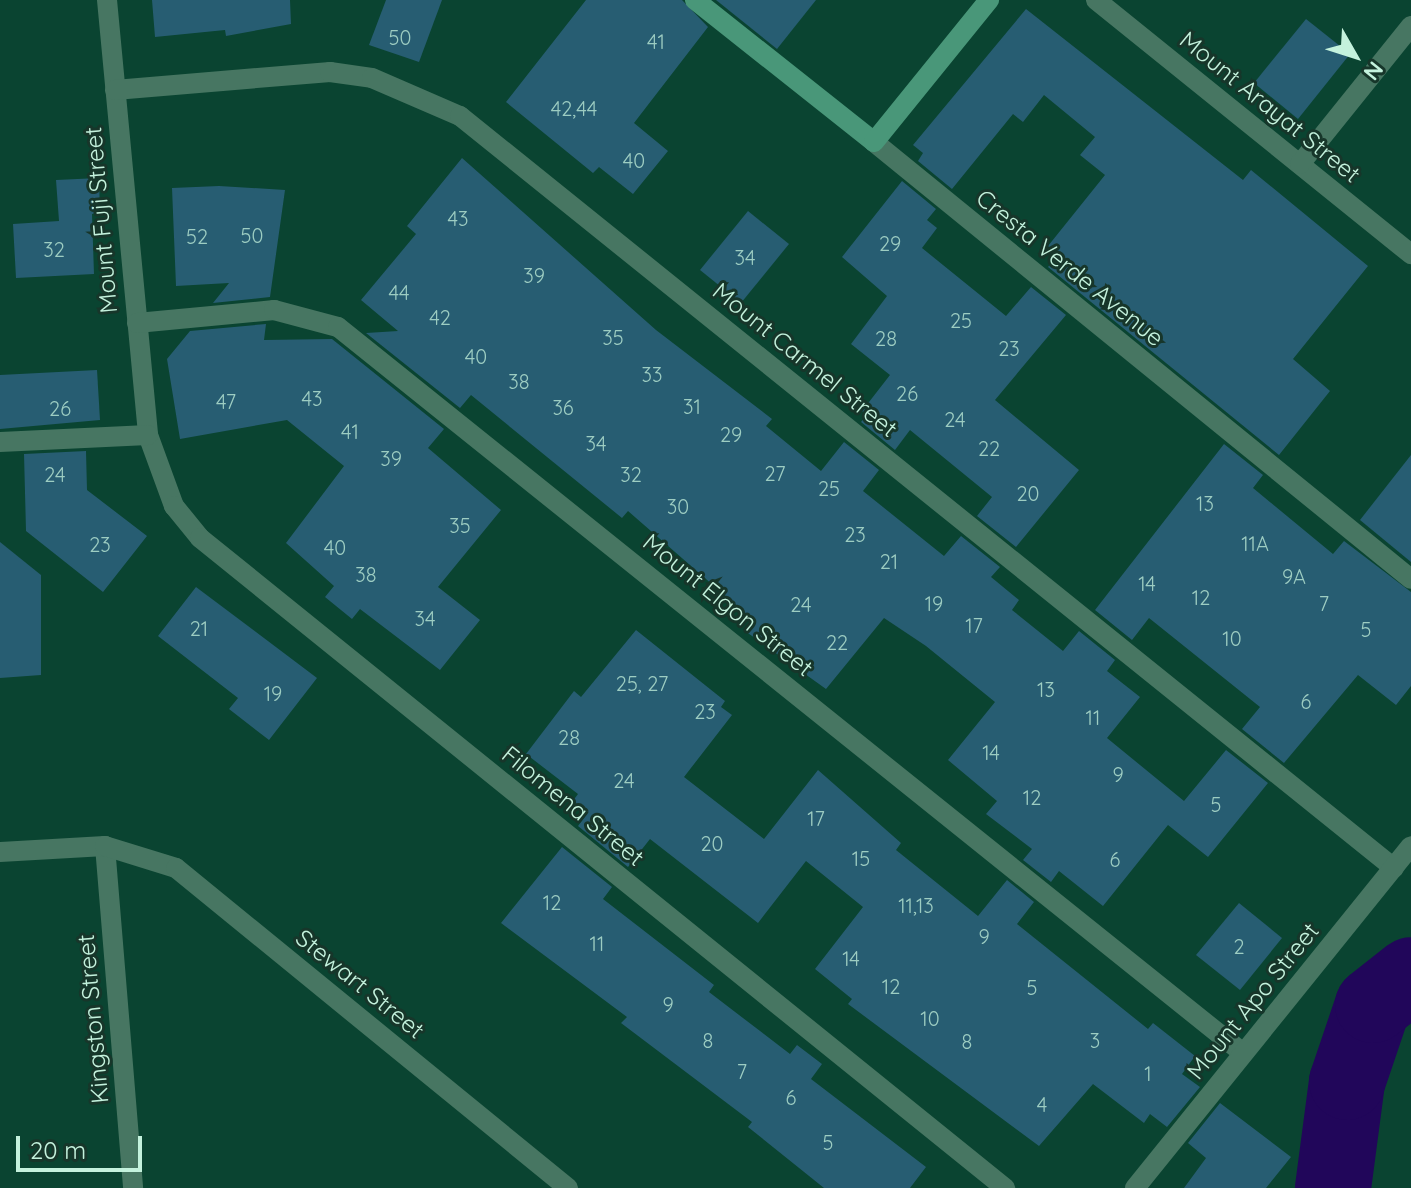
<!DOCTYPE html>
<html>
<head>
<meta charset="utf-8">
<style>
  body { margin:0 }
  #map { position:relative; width:1411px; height:1188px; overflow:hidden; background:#0a4431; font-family:Quicksand,sans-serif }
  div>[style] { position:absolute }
  .river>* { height:76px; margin:-38px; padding:0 38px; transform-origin:38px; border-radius:38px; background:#21065a }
  .building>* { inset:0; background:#275d72 }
  .street>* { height:20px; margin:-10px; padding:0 10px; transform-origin:10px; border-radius:10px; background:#477662 }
  .secondary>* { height:20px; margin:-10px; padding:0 10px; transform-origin:10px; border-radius:10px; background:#499779 }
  span { translate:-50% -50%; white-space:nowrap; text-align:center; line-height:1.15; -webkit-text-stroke:6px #17362a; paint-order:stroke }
  .number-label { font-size:20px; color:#9dcdc2 }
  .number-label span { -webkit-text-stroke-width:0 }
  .street-label { font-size:24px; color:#c4f2dd }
  .north { position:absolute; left:1315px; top:16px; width:80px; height:80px; -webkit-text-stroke:6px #17362a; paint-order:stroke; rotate:129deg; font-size:22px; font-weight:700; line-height:32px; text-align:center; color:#c4f2dd }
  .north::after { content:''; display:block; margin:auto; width:28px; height:36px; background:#c4f2dd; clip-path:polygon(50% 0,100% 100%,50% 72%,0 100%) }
  .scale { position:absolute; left:16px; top:1136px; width:126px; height:36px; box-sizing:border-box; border:4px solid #c4f2dd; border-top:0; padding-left:10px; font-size:24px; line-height:28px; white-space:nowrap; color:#c4f2dd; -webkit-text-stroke:6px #17362a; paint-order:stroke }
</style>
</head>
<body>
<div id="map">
  <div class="river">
    <div style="left:1333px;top:1188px;width:107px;rotate:-82.5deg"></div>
    <div style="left:1347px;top:1082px;width:81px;rotate:-71.3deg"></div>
    <div style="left:1373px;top:1005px;width:48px;rotate:-38.3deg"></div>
  </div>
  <div class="building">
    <div style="clip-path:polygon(152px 0,290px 0,291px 24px,226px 36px,225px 30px,155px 37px)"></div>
    <div style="clip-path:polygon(386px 0,442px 0,419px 62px,369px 45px)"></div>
    <div style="clip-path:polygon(586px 0,682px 0,708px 27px,634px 123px,668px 151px,633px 194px,599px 167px,593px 173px,506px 102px)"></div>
    <div style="clip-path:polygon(716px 0,816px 0,777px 49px)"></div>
    <div style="clip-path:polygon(1026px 9px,1243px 180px,1251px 170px,1368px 266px,1293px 359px,1330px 391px,1279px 455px,1048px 267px,1058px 255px,1048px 246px,1105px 175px,1080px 155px,1095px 137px,1044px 95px,1023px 122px,1013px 114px,952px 189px,918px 161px,923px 153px,913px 145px)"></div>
    <div style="clip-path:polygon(1306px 19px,1350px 54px,1298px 119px,1254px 83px)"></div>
    <div style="clip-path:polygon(462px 158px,656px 330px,772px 419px,766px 426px,821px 471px,844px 442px,879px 470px,863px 491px,944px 556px,961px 536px,1000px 567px,991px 577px,1019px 600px,1012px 610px,1063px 651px,1079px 631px,1115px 660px,1107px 671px,1140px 697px,1107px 738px,1184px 801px,1226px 750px,1268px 783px,1208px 857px,1168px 825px,1103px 906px,1059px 871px,1051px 882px,1023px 860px,1032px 849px,986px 814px,997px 801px,948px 760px,995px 702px,926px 646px,884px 618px,826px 689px,745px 631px,753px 620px,628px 511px,622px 518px,471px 395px,460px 408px,366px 333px,398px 331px,361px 300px,416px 234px,407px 226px)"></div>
    <div style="clip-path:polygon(99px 178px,100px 213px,92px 214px,94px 274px,16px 278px,13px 224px,59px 221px,56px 180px)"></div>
    <div style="clip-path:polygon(902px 181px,936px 209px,927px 220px,937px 228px,922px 248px,1006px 316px,1031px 287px,1066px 315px,995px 400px,1079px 470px,1016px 547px,977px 516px,992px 497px,910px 430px,895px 450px,861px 422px,867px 415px,862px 411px,890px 375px,851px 344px,887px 296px,842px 257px)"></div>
    <div style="clip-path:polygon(219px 186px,285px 190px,270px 297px,213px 303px,229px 283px,176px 286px,172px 188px)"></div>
    <div style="clip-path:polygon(748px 211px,789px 244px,741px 303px,700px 270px)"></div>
    <div style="clip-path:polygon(266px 324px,264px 340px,332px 339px,444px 429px,428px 448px,501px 510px,438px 587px,480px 620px,440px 670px,360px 609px,352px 619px,325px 597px,334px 586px,286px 543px,344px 466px,287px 420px,180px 439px,167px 359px,190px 331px)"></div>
    <div style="clip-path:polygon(97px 370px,100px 420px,0 429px,0 375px)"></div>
    <div style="clip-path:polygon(1224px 444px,1263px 475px,1253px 488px,1333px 554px,1344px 541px,1411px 592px,1411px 686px,1396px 705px,1358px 675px,1284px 763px,1242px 729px,1260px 707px,1149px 618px,1132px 640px,1095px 610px)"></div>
    <div style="clip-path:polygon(86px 451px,87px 490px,147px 536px,103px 592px,26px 531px,24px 454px)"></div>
    <div style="clip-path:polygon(1411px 455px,1411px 562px,1360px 520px)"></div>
    <div style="clip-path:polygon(0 542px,41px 575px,41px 675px,0 678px)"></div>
    <div style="clip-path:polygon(196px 587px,317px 678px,269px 740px,229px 709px,238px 698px,158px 636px)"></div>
    <div style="clip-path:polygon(636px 630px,725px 701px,721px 707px,732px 715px,684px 777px,764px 839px,818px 770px,901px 843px,896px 850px,978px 916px,1007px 880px,1034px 902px,1017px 924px,1148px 1029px,1153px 1023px,1195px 1056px,1182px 1074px,1200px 1087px,1167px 1127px,1150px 1114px,1144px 1123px,1093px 1084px,1039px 1146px,848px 1004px,852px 999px,815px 969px,863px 907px,806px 861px,758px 923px,650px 839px,628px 867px,578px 826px,587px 814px,572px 802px,578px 794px,526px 754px,574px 691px,581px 697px)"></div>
    <div style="clip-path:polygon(562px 847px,612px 887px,603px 899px,714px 985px,709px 992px,790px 1054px,797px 1045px,822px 1064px,811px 1079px,926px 1167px,910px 1188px,824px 1188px,748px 1127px,752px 1122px,621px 1023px,627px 1017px,501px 923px)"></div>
    <div style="clip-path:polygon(1239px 903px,1282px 938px,1240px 990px,1196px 955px)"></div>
    <div style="clip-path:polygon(1220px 1103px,1291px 1157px,1266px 1188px,1184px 1188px,1206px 1158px,1188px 1143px)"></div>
  </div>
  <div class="street">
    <div style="left:107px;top:0;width:437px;rotate:84.6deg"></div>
    <div style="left:148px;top:435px;width:76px;rotate:69.9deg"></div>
    <div style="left:174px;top:506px;width:41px;rotate:50.9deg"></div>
    <div style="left:200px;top:538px;width:1035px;rotate:38.92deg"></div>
    <div style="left:1096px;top:0;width:405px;rotate:38.9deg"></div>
    <div style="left:115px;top:90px;width:216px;rotate:-4.8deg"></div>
    <div style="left:330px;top:72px;width:42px;rotate:8.1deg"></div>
    <div style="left:372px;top:78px;width:96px;rotate:23.4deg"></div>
    <div style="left:460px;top:116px;width:1199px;rotate:38.84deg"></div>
    <div style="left:874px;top:142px;width:692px;rotate:39.14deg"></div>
    <div style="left:1300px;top:164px;width:177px;rotate:-51.2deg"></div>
    <div style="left:137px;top:323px;width:138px;rotate:-5.4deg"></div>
    <div style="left:274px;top:310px;width:66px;rotate:14.9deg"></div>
    <div style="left:338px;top:327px;width:1160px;rotate:38.74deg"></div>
    <div style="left:0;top:442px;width:148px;rotate:-2.7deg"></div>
    <div style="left:105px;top:846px;width:343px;rotate:85.3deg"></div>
    <div style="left:0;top:852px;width:105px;rotate:-3.3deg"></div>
    <div style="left:105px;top:846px;width:74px;rotate:17.2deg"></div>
    <div style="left:176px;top:868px;width:506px;rotate:39.23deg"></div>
    <div style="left:1135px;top:1188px;width:439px;rotate:-51.1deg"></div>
  </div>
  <div class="secondary">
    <div style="left:695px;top:0;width:228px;rotate:38.4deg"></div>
    <div style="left:874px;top:142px;width:183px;rotate:-51deg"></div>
  </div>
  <div class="number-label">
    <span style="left:400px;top:37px">50</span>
    <span style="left:656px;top:41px">41</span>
    <span style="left:574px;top:108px">42,44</span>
    <span style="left:634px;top:160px">40</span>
    <span style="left:458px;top:218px">43</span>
    <span style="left:252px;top:235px">50</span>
    <span style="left:197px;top:236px">52</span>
    <span style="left:890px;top:243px">29</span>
    <span style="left:54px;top:249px">32</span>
    <span style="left:745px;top:257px">34</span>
    <span style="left:534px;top:275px">39</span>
    <span style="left:399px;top:292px">44</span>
    <span style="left:440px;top:317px">42</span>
    <span style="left:961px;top:320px">25</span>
    <span style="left:613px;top:337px">35</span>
    <span style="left:886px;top:338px">28</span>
    <span style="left:1009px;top:348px">23</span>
    <span style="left:476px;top:356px">40</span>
    <span style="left:652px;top:374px">33</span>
    <span style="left:519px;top:381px">38</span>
    <span style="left:907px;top:393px">26</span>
    <span style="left:312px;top:398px">43</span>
    <span style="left:226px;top:401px">47</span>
    <span style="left:692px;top:406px">31</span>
    <span style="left:563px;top:407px">36</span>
    <span style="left:60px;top:408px">26</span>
    <span style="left:955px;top:419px">24</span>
    <span style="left:350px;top:431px">41</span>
    <span style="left:731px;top:434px">29</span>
    <span style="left:596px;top:443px">34</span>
    <span style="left:989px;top:448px">22</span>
    <span style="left:391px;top:458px">39</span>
    <span style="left:775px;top:473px">27</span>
    <span style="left:55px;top:474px">24</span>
    <span style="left:631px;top:474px">32</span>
    <span style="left:829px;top:488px">25</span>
    <span style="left:1028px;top:493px">20</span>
    <span style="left:1205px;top:503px">13</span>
    <span style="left:678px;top:506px">30</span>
    <span style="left:460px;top:525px">35</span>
    <span style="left:855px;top:534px">23</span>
    <span style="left:1255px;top:543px">11A</span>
    <span style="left:100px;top:544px">23</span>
    <span style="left:335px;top:547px">40</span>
    <span style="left:889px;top:561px">21</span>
    <span style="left:366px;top:574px">38</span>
    <span style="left:1294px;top:576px">9A</span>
    <span style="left:1147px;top:583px">14</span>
    <span style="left:1201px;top:597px">12</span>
    <span style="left:934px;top:603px">19</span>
    <span style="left:1324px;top:603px">7</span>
    <span style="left:801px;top:604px">24</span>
    <span style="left:425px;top:618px">34</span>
    <span style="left:974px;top:625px">17</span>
    <span style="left:199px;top:628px">21</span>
    <span style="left:1366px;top:629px">5</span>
    <span style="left:1232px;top:638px">10</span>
    <span style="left:837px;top:642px">22</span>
    <span style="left:642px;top:683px">25, 27</span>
    <span style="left:1046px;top:689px">13</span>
    <span style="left:273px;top:693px">19</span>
    <span style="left:1306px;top:701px">6</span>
    <span style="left:705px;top:711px">23</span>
    <span style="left:1093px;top:717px">11</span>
    <span style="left:569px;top:737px">28</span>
    <span style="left:991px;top:752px">14</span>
    <span style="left:1118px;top:774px">9</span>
    <span style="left:624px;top:780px">24</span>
    <span style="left:1032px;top:797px">12</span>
    <span style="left:1216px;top:804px">5</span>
    <span style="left:816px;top:818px">17</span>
    <span style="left:712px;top:843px">20</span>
    <span style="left:861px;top:858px">15</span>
    <span style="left:1115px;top:859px">6</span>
    <span style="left:552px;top:902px">12</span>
    <span style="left:916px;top:905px">11,13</span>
    <span style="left:984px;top:936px">9</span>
    <span style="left:597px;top:943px">11</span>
    <span style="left:1239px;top:946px">2</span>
    <span style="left:851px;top:958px">14</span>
    <span style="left:891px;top:986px">12</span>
    <span style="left:1032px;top:987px">5</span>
    <span style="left:668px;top:1004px">9</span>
    <span style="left:930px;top:1018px">10</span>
    <span style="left:708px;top:1040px">8</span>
    <span style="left:1095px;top:1040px">3</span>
    <span style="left:967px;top:1041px">8</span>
    <span style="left:742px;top:1071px">7</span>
    <span style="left:1148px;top:1073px">1</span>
    <span style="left:791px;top:1097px">6</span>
    <span style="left:1042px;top:1104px">4</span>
    <span style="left:828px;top:1142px">5</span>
  </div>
  <div class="street-label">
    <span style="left:1270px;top:107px;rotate:39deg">Mount Arayat Street</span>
    <span style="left:101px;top:220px;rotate:-95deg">Mount Fuji Street</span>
    <span style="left:1070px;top:268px;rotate:39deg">Cresta Verde Avenue</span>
    <span style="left:805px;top:360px;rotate:39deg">Mount Carmel Street</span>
    <span style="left:728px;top:605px;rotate:39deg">Mount Elgon Street</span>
    <span style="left:573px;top:806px;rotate:39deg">Filomena Street</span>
    <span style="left:360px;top:984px;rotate:39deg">Stewart Street</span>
    <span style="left:1253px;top:1001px;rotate:-51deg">Mount Apo Street</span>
    <span style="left:93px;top:1019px;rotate:-95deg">Kingston Street</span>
  </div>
  <div class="north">N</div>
  <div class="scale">20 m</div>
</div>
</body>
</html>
